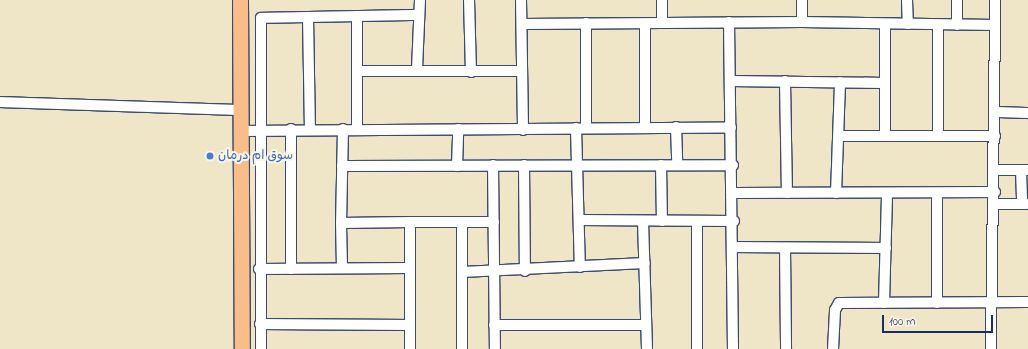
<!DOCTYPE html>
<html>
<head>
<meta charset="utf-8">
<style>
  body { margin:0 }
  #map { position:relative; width:1028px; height:349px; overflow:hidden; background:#eee6c7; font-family:"Indie Flower","Playpen Sans Arabic",sans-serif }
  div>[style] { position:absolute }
  .roads { filter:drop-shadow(1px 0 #3b4a6e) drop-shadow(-1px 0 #3b4a6e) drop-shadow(0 1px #3b4a6e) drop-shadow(0 -1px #3b4a6e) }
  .minor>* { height:10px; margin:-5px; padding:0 5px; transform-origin:5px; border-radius:5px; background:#fff }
  .highway>* { height:15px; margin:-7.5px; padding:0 7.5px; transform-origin:7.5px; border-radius:7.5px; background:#f8bd89 }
  .dots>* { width:11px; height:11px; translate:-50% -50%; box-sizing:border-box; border:2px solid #fcf5e5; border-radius:50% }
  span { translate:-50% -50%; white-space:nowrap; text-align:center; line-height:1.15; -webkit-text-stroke:4px #fcf5e5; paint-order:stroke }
  .shop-label { font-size:13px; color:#366cbe }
  .left { translate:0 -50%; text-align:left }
  .scale { position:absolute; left:882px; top:315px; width:111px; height:18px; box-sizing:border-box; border:2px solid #1b2f5e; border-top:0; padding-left:5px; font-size:12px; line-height:14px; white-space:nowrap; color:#1b2f5e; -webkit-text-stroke:3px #fcf5e5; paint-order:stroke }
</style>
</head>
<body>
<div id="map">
  <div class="roads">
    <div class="minor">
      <div style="left:469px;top:0;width:72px;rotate:88.4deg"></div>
      <div style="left:521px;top:0;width:130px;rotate:89.1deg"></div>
      <div style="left:662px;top:0;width:23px;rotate:90deg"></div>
      <div style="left:907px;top:0;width:24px;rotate:88deg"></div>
      <div style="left:957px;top:0;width:25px;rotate:90deg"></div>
      <div style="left:357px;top:16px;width:113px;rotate:90deg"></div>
      <div style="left:308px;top:17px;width:112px;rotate:89deg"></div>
      <div style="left:729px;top:22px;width:327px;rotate:89.3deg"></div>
      <div style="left:802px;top:22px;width:22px;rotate:-90deg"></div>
      <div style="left:586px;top:23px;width:105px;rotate:90deg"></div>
      <div style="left:522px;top:24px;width:280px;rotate:-0.4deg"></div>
      <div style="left:802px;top:22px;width:193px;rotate:0.9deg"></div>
      <div style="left:645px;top:24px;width:103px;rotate:90deg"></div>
      <div style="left:885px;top:24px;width:112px;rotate:90deg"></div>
      <div style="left:938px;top:25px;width:111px;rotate:90deg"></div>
      <div style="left:417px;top:69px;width:69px;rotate:-87.5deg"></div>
      <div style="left:358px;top:71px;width:164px"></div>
      <div style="left:730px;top:81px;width:154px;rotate:0.7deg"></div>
      <div style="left:785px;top:81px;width:112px;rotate:89deg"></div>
      <div style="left:0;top:102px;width:241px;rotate:1.9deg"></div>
      <div style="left:996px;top:112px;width:32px;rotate:2deg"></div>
      <div style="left:676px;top:127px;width:38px;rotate:88deg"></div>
      <div style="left:576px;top:128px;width:139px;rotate:88.4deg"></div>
      <div style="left:343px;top:129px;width:94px;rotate:91.2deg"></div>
      <div style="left:341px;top:223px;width:69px;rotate:-0.8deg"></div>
      <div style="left:410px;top:222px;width:127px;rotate:90deg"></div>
      <div style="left:242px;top:131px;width:489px;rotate:-0.4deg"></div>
      <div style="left:839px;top:136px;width:156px"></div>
      <div style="left:493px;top:165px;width:184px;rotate:89.4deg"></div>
      <div style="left:524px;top:165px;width:106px;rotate:89.5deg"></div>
      <div style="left:661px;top:165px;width:56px;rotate:89deg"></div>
      <div style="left:342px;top:166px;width:391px;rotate:-0.1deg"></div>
      <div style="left:457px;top:166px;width:37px;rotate:-88deg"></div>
      <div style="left:996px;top:170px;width:32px"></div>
      <div style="left:1021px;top:170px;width:34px;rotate:88deg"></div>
      <div style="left:734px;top:193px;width:261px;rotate:-0.2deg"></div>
      <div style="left:836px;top:193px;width:111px;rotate:-87.9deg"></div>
      <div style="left:995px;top:204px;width:32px"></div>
      <div style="left:579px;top:220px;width:155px;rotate:0.4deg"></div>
      <div style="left:643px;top:221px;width:128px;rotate:88.2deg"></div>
      <div style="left:410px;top:222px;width:84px"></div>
      <div style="left:462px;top:222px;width:127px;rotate:90deg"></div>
      <div style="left:697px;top:222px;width:127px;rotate:90deg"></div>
      <div style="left:341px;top:223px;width:45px;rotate:88.7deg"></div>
      <div style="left:734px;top:247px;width:152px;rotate:0.4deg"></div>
      <div style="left:785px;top:248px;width:101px;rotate:89.4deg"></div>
      <div style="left:259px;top:269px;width:151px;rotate:-0.4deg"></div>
      <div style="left:291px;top:269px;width:140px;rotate:-90deg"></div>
      <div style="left:462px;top:272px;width:183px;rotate:-2.8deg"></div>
      <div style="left:884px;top:303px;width:110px;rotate:-88.4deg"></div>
      <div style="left:937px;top:303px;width:110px;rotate:-90deg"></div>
      <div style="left:260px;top:324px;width:150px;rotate:0.4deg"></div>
      <div style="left:494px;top:325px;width:152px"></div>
      <div style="left:261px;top:349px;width:331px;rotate:-90deg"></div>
      <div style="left:261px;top:18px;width:158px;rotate:-1.1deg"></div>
      <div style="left:833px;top:349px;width:39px;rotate:-87deg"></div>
      <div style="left:835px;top:310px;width:8px;rotate:-60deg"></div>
      <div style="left:839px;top:303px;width:189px;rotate:-0.3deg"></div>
      <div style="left:991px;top:349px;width:349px;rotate:-89.3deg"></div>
    </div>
    <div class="highway">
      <div style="left:240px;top:0;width:349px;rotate:89.7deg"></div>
    </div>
  </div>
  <div class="dots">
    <div style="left:210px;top:156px;background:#3f7fe0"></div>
  </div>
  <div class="shop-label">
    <span class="left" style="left:218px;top:156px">سوق ام درمان</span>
  </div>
  <div class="scale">100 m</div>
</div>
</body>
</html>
